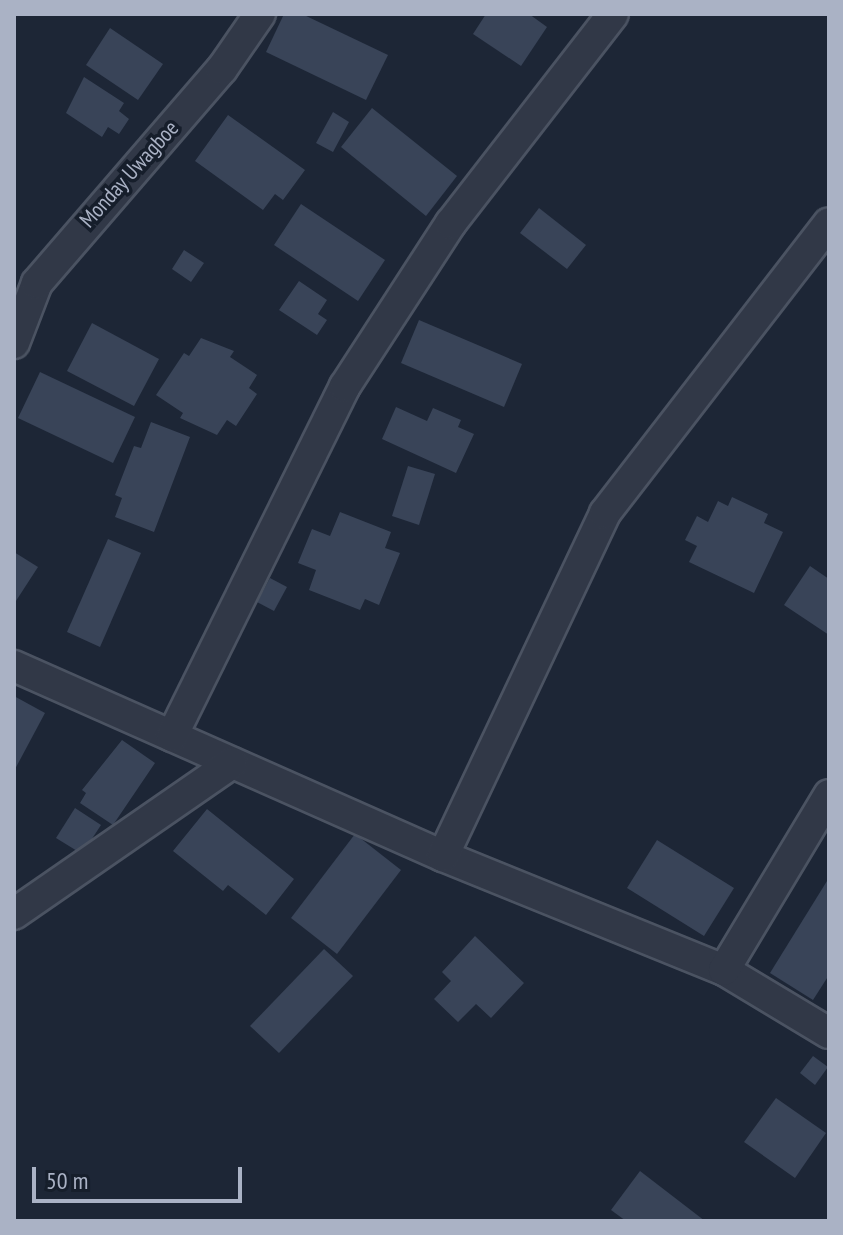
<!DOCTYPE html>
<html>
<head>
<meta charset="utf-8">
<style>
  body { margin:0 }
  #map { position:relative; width:843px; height:1235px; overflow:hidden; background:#1d2636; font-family:"PT Sans Narrow",sans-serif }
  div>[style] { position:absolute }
  .building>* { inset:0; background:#394458 }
  .roads { filter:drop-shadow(2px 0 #4b5362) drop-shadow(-2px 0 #4b5362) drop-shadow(0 2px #4b5362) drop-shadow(0 -2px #4b5362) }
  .minor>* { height:30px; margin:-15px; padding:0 15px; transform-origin:15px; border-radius:15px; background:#313847 }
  span { translate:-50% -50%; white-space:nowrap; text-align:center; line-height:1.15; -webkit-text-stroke:7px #161e2b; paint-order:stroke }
  .street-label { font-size:22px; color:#aab2c5 }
  .frame { position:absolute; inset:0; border:16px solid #aab2c5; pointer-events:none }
  .scale { position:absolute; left:32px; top:1167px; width:210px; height:36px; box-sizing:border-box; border:4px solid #aab2c5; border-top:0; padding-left:10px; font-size:24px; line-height:28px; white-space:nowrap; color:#aab2c5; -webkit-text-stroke:6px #161e2b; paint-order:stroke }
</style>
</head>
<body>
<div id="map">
  <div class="building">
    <div style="clip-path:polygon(284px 14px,302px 14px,388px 55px,366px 100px,266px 52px)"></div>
    <div style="clip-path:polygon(486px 14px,529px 14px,547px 27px,521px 66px,473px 34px)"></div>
    <div style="clip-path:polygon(110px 28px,163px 64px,138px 100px,86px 65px)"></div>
    <div style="clip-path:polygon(84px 77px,124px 103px,119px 111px,129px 119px,119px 134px,108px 127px,102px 137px,66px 113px)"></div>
    <div style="clip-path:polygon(372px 108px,457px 176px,426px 216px,341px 147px)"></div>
    <div style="clip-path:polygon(333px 112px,349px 122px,333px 152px,316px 143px)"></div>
    <div style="clip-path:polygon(228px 115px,305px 170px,283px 200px,275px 194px,263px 210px,195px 161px)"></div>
    <div style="clip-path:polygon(301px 204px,385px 260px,358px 301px,274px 245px)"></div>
    <div style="clip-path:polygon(539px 208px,586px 245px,567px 269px,520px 233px)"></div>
    <div style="clip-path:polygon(184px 250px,204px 263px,191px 282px,172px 269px)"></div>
    <div style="clip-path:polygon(299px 281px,327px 300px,318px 314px,327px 320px,317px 335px,279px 310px)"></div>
    <div style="clip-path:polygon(419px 320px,522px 364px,504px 407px,401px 363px)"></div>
    <div style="clip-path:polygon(92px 323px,159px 359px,134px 406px,67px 371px)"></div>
    <div style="clip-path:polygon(201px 338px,234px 351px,230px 357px,257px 375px,249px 388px,257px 394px,236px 426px,227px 420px,217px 435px,180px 418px,183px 413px,156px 395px,184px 353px,189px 356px)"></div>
    <div style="clip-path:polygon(40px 372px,135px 417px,113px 463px,18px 418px)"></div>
    <div style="clip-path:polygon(396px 407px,427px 421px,433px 408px,461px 420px,458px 427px,474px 434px,456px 473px,382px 439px)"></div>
    <div style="clip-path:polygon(151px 422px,190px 437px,154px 532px,115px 517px,122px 498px,115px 495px,134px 446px,141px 448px)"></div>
    <div style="clip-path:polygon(408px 466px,435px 474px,419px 525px,392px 516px)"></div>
    <div style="clip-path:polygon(732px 497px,768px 514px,764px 523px,783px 532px,754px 593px,689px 562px,697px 546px,685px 540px,697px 516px,708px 522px,718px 501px,728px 506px)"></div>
    <div style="clip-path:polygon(340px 512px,391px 532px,385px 548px,400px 553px,379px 605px,365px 599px,360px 610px,309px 590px,316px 570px,298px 563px,312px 529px,330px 536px)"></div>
    <div style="clip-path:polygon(108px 539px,141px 553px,100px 647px,67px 632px)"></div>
    <div style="clip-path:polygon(14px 552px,38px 567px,14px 604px)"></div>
    <div style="clip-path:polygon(810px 566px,829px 579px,829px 635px,784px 605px)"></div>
    <div style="clip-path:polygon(270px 578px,287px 587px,274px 611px,257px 602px)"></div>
    <div style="clip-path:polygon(14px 696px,45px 713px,14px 771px)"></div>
    <div style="clip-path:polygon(122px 740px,155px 763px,113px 825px,80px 803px,86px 793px,82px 790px)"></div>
    <div style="clip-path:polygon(75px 808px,101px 825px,82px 854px,56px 838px)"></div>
    <div style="clip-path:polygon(207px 809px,294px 879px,266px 915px,228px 885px,223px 891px,173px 851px)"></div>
    <div style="clip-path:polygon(355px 834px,401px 870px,337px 954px,291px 918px)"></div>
    <div style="clip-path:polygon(657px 840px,734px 888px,704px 936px,627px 888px)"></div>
    <div style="clip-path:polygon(827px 881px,829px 975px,813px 1000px,770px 973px)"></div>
    <div style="clip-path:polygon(475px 936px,524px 983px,491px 1018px,476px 1004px,458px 1022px,434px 999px,451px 981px,442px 972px)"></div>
    <div style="clip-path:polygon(324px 949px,353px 976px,279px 1053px,250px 1026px)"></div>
    <div style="clip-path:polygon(813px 1056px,828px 1067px,815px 1085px,800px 1073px)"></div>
    <div style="clip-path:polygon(776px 1098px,826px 1133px,795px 1178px,744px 1142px)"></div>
    <div style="clip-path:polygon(640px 1171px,705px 1221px,626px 1221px,611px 1210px)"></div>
  </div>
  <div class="roads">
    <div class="minor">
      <div style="left:14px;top:343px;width:64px;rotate:-69deg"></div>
      <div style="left:37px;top:283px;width:283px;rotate:-49.2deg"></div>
      <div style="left:222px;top:69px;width:67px;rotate:-55.4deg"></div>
      <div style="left:14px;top:666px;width:469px;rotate:23.9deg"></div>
      <div style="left:443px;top:856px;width:303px;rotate:22.1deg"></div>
      <div style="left:724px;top:970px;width:122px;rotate:31deg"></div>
      <div style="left:172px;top:736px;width:390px;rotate:-63.7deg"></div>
      <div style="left:345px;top:386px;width:194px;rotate:-57deg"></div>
      <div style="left:451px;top:223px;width:264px;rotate:-52.2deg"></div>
      <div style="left:443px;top:856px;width:379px;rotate:-64.7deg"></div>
      <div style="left:605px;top:513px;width:366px;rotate:-52.3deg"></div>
      <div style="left:14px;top:914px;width:265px;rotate:-34.7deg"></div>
      <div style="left:724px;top:970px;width:204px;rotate:-59deg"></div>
    </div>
  </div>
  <div class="street-label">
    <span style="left:129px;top:174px;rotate:-48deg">Monday Uwagboe</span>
  </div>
  <div class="frame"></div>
  <div class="scale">50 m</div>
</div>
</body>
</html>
